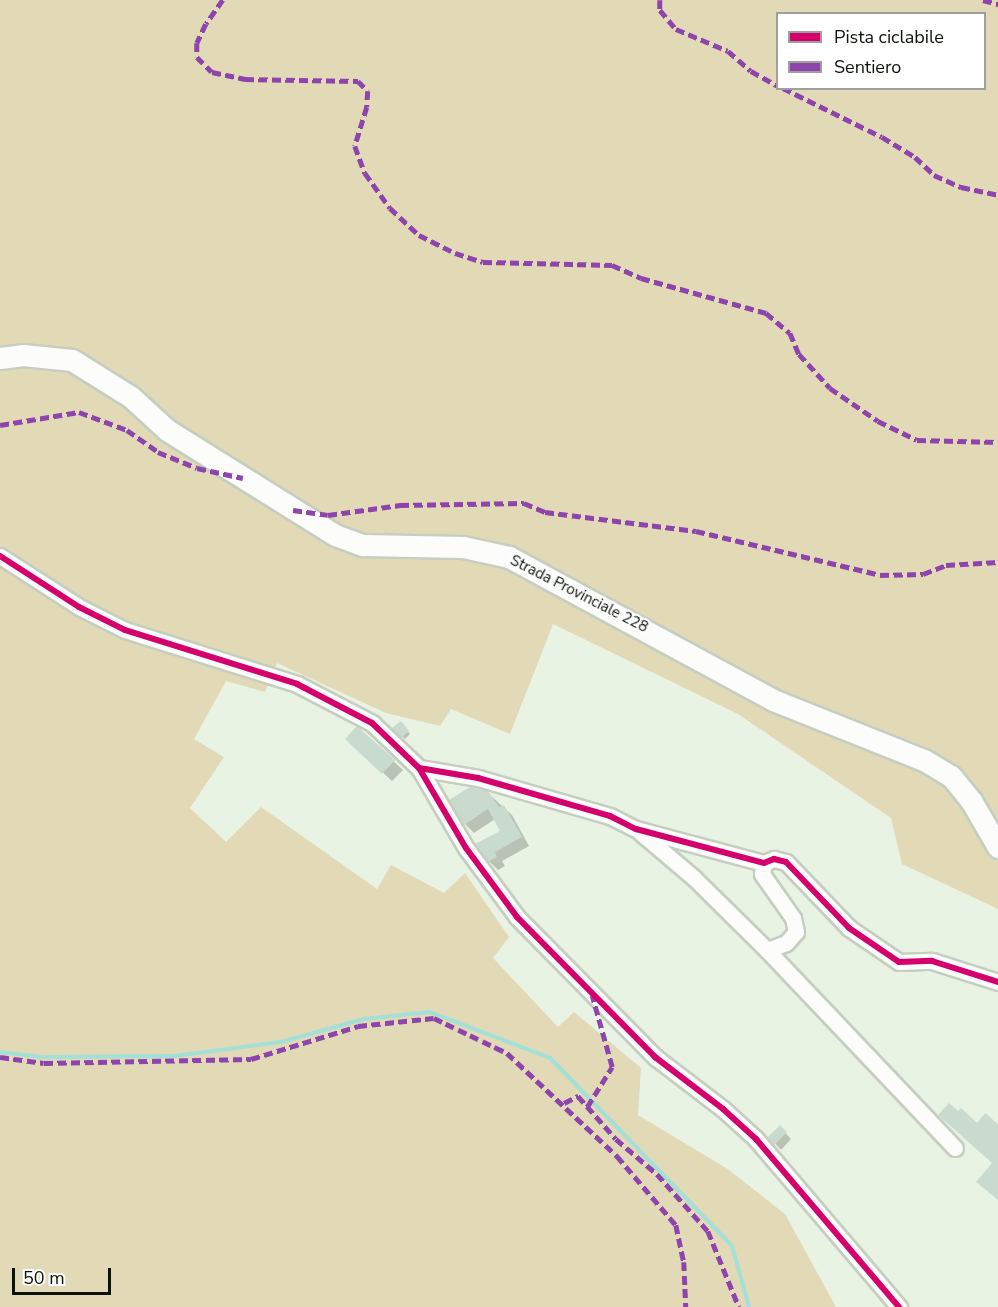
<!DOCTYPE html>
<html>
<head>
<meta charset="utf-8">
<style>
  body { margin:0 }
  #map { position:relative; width:998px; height:1307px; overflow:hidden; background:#e8f3e3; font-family:"Nunito Sans",sans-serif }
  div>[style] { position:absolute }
  .green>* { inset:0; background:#e2d9b6 }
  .shadow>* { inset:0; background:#0003 }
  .stream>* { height:4px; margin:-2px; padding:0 2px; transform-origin:2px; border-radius:2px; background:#a2e0d8 }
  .building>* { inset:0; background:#c9dbce }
  .roads { filter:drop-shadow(2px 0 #c5cec1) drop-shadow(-2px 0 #c5cec1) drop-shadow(0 2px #c5cec1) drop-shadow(0 -2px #c5cec1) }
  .street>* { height:15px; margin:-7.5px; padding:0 7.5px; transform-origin:7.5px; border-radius:7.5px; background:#fcfdfb }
  .secondary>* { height:21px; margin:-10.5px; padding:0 10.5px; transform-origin:10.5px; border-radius:10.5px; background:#fcfdfb }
  .quiet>* { height:4.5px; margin-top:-2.25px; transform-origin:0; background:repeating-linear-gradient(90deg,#8e44ad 0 9px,transparent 0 13.5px) }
  .cycleway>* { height:6px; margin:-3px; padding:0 3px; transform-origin:3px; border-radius:3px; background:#d6006c }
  span { translate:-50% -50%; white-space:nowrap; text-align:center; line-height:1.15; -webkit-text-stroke:4.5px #fff; paint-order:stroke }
  .street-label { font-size:15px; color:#0b1209 }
  .legend { position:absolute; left:776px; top:12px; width:210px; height:78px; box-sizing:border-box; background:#fff; border:2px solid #9da09d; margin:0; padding:8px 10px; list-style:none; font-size:18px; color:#0b1209 }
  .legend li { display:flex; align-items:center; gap:12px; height:30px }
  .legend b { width:30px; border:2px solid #9da09d }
  .scale { position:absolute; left:12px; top:1268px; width:99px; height:27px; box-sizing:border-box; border:3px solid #0b1209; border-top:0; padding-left:8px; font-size:18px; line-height:21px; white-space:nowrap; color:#0b1209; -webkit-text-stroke:4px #fff; paint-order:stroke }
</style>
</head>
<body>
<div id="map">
  <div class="green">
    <div style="clip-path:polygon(evenodd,0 0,998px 0,998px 839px,953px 773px,775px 696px,511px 554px,364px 541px,337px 531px,74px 356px,0 354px,0 0,778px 14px,984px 14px,984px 88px,778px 88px,778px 14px)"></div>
    <div style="clip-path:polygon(0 362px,71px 364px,333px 538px,508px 561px,948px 779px,998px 855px,998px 909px,902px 864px,891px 818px,738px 714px,553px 624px,510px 734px,451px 709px,440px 726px,386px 713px,277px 663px,265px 692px,226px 681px,194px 739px,224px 757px,190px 808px,226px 842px,261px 807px,377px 889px,391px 865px,444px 893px,465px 873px,509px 937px,493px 958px,558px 1027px,574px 1012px,641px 1068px,638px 1115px,729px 1170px,785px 1214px,836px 1307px,0 1307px)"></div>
  </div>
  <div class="shadow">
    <div style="clip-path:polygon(400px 723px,410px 734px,405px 739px,394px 728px)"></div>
    <div style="clip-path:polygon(357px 728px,403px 770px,392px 781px,347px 739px)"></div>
    <div style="clip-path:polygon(487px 792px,512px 815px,529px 846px,502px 861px,505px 866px,498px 870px,489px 861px,502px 832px,495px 819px,474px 833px,465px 824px)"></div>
    <div style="clip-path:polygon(780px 1127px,791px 1139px,781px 1150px,770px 1138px)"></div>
  </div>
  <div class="stream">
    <div style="left:0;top:1052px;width:42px;rotate:6.8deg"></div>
    <div style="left:42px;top:1057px;width:133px;rotate:-0.4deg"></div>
    <div style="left:175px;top:1056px;width:107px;rotate:-7.5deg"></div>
    <div style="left:281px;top:1042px;width:86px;rotate:-15.5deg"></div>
    <div style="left:364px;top:1019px;width:66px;rotate:-6.1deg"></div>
    <div style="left:430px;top:1012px;width:129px;rotate:21deg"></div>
    <div style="left:550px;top:1058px;width:262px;rotate:45.9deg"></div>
    <div style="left:732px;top:1246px;width:63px;rotate:74.4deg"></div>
  </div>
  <div class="building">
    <div style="clip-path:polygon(401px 721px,409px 731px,401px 738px,392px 728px)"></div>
    <div style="clip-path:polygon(357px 726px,395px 760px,382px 774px,345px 739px)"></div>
    <div style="clip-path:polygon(470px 787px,488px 791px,499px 807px,504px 805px,522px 837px,495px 852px,497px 857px,488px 862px,475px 844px,500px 831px,488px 809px,464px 825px,449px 800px)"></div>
    <div style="clip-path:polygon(949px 1103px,958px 1111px,961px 1108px,977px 1123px,985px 1113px,998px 1124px,998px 1200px,976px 1182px,992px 1163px,938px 1115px)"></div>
    <div style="clip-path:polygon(780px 1125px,787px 1132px,774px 1145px,768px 1137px)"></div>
  </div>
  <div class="roads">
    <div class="street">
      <div style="left:0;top:556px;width:94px;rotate:32.8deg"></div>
      <div style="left:79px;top:607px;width:51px;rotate:26.6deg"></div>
      <div style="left:125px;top:630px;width:180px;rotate:17.4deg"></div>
      <div style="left:297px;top:684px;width:85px;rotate:27.5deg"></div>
      <div style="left:372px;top:723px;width:65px;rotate:43.8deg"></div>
      <div style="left:419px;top:768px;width:93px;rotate:59.6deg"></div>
      <div style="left:466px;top:848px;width:86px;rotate:53.5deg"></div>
      <div style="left:517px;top:917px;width:197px;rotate:45.4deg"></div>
      <div style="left:655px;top:1057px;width:86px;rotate:37.4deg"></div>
      <div style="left:723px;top:1109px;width:45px;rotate:42.3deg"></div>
      <div style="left:756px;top:1139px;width:221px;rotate:49.6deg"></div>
      <div style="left:419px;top:768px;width:60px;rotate:9.6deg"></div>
      <div style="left:478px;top:778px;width:137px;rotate:16.1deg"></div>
      <div style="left:610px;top:816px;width:29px;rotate:27deg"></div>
      <div style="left:636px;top:829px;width:132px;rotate:14.9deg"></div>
      <div style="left:764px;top:863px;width:11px;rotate:-22deg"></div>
      <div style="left:774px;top:859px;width:12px;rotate:14deg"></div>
      <div style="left:786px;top:862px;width:91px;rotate:46.3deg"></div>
      <div style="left:849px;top:928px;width:60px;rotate:34.2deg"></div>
      <div style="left:899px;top:962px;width:33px;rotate:-2deg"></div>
      <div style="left:932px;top:961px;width:69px;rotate:17.7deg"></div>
      <div style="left:641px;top:833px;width:70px;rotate:40.3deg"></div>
      <div style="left:694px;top:878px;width:103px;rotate:44.6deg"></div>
      <div style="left:767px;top:950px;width:20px;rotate:-20deg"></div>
      <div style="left:786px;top:943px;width:15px;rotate:-48deg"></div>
      <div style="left:796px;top:932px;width:14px;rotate:-102deg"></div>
      <div style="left:793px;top:918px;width:54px;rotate:-125.2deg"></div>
      <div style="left:762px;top:874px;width:11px;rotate:-80deg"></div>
      <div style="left:767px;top:950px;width:273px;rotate:46.5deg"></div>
    </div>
    <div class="secondary">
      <div style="left:0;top:358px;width:23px;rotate:-7deg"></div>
      <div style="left:23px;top:355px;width:49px;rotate:5.8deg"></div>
      <div style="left:72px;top:360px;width:70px;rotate:32.1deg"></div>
      <div style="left:131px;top:397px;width:49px;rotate:42.5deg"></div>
      <div style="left:167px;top:430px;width:198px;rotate:32deg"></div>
      <div style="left:335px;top:535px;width:30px;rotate:20deg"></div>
      <div style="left:363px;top:545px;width:100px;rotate:1.1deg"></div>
      <div style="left:463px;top:547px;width:47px;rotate:12.3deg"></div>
      <div style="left:509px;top:557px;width:300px;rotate:28.4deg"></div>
      <div style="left:773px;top:700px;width:162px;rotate:21.7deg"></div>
      <div style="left:924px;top:760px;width:31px;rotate:31deg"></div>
      <div style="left:951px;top:776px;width:33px;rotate:51deg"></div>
      <div style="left:972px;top:802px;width:52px;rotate:60deg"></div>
    </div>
  </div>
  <div class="quiet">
    <div style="left:223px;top:0;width:29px;rotate:125deg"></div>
    <div style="left:206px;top:24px;width:21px;rotate:115deg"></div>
    <div style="left:197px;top:43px;width:14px;rotate:90deg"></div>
    <div style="left:197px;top:57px;width:21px;rotate:45deg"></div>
    <div style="left:212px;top:72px;width:34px;rotate:12deg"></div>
    <div style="left:245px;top:79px;width:113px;rotate:1deg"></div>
    <div style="left:358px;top:81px;width:14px;rotate:45deg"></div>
    <div style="left:368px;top:91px;width:16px;rotate:94deg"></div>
    <div style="left:367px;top:107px;width:41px;rotate:107.1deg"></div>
    <div style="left:355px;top:146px;width:29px;rotate:70deg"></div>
    <div style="left:365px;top:173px;width:43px;rotate:54.5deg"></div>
    <div style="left:390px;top:208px;width:40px;rotate:43deg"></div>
    <div style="left:419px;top:235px;width:40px;rotate:26.6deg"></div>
    <div style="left:455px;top:253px;width:29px;rotate:18deg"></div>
    <div style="left:483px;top:262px;width:129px;rotate:1.3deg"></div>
    <div style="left:612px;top:265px;width:32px;rotate:24deg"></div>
    <div style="left:641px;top:278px;width:130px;rotate:15.6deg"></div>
    <div style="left:766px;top:313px;width:31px;rotate:40deg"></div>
    <div style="left:790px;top:333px;width:23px;rotate:67deg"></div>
    <div style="left:799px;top:354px;width:46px;rotate:47.6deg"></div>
    <div style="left:830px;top:388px;width:58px;rotate:34.5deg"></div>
    <div style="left:878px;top:421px;width:43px;rotate:26deg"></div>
    <div style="left:917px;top:440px;width:81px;rotate:1.4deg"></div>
    <div style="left:660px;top:0;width:10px;rotate:90deg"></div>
    <div style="left:660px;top:10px;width:25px;rotate:50deg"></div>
    <div style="left:676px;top:29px;width:56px;rotate:22.9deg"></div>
    <div style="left:728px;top:51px;width:30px;rotate:41deg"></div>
    <div style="left:751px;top:71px;width:31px;rotate:29deg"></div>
    <div style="left:983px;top:0;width:16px;rotate:15deg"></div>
    <div style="left:783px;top:88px;width:110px;rotate:26.3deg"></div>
    <div style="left:882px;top:137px;width:39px;rotate:31deg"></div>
    <div style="left:915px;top:157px;width:26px;rotate:43deg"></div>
    <div style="left:934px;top:175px;width:30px;rotate:24deg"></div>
    <div style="left:961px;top:187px;width:38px;rotate:12deg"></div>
    <div style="left:0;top:425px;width:80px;rotate:-9.3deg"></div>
    <div style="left:79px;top:412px;width:51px;rotate:20.6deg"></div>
    <div style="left:127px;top:430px;width:38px;rotate:35deg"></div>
    <div style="left:158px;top:452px;width:42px;rotate:22.3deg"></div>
    <div style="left:197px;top:468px;width:47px;rotate:12.3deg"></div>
    <div style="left:293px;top:510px;width:35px;rotate:8deg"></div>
    <div style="left:328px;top:515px;width:73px;rotate:-7.9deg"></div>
    <div style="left:400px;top:505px;width:124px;rotate:-0.9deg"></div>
    <div style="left:524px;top:503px;width:23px;rotate:23deg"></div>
    <div style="left:545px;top:512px;width:152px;rotate:7.2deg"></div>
    <div style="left:696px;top:531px;width:189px;rotate:13.4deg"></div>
    <div style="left:880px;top:575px;width:43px;rotate:-1.3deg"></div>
    <div style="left:923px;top:574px;width:25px;rotate:-21deg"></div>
    <div style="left:946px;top:565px;width:52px;rotate:-3.3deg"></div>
    <div style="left:0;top:1057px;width:44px;rotate:7.8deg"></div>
    <div style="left:44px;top:1063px;width:207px;rotate:-1.1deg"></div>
    <div style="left:251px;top:1059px;width:112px;rotate:-17.1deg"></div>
    <div style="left:358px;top:1026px;width:76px;rotate:-6deg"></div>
    <div style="left:434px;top:1018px;width:81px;rotate:25.6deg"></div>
    <div style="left:507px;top:1053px;width:151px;rotate:43.1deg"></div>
    <div style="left:617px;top:1156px;width:91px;rotate:49.5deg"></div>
    <div style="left:676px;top:1225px;width:38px;rotate:78deg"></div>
    <div style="left:684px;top:1262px;width:45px;rotate:87.5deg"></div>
    <div style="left:564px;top:1103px;width:16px;rotate:-27deg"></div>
    <div style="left:578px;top:1096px;width:57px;rotate:48.5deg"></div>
    <div style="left:616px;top:1139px;width:54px;rotate:40.5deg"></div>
    <div style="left:657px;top:1174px;width:76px;rotate:48.2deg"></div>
    <div style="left:708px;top:1231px;width:82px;rotate:67.8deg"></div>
    <div style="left:587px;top:1107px;width:47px;rotate:-58deg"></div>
    <div style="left:612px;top:1067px;width:74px;rotate:-105.7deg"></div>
  </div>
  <div class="cycleway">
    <div style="left:0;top:556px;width:94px;rotate:32.8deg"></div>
    <div style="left:79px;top:607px;width:51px;rotate:26.6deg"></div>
    <div style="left:125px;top:630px;width:180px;rotate:17.4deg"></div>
    <div style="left:297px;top:684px;width:85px;rotate:27.5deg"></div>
    <div style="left:372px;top:723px;width:65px;rotate:43.8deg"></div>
    <div style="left:419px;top:768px;width:93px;rotate:59.6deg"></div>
    <div style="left:466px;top:848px;width:86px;rotate:53.5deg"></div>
    <div style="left:517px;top:917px;width:197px;rotate:45.4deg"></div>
    <div style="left:655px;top:1057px;width:86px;rotate:37.4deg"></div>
    <div style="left:723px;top:1109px;width:45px;rotate:42.3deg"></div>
    <div style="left:756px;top:1139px;width:221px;rotate:49.6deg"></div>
    <div style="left:419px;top:768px;width:60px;rotate:9.6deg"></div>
    <div style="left:478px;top:778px;width:137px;rotate:16.1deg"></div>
    <div style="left:610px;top:816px;width:29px;rotate:27deg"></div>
    <div style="left:636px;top:829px;width:132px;rotate:14.9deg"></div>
    <div style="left:764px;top:863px;width:11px;rotate:-22deg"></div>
    <div style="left:774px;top:859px;width:12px;rotate:14deg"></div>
    <div style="left:786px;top:862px;width:91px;rotate:46.3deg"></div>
    <div style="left:849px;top:928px;width:60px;rotate:34.2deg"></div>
    <div style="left:899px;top:962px;width:33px;rotate:-2deg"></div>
    <div style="left:932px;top:961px;width:69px;rotate:17.7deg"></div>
  </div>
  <div class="street-label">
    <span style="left:579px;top:594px;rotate:27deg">Strada Provinciale 228</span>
  </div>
  <ul class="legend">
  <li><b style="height:8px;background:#d6006c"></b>Pista ciclabile</li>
  <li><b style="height:8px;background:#8e44ad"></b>Sentiero</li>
  </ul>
  <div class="scale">50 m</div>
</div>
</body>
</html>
